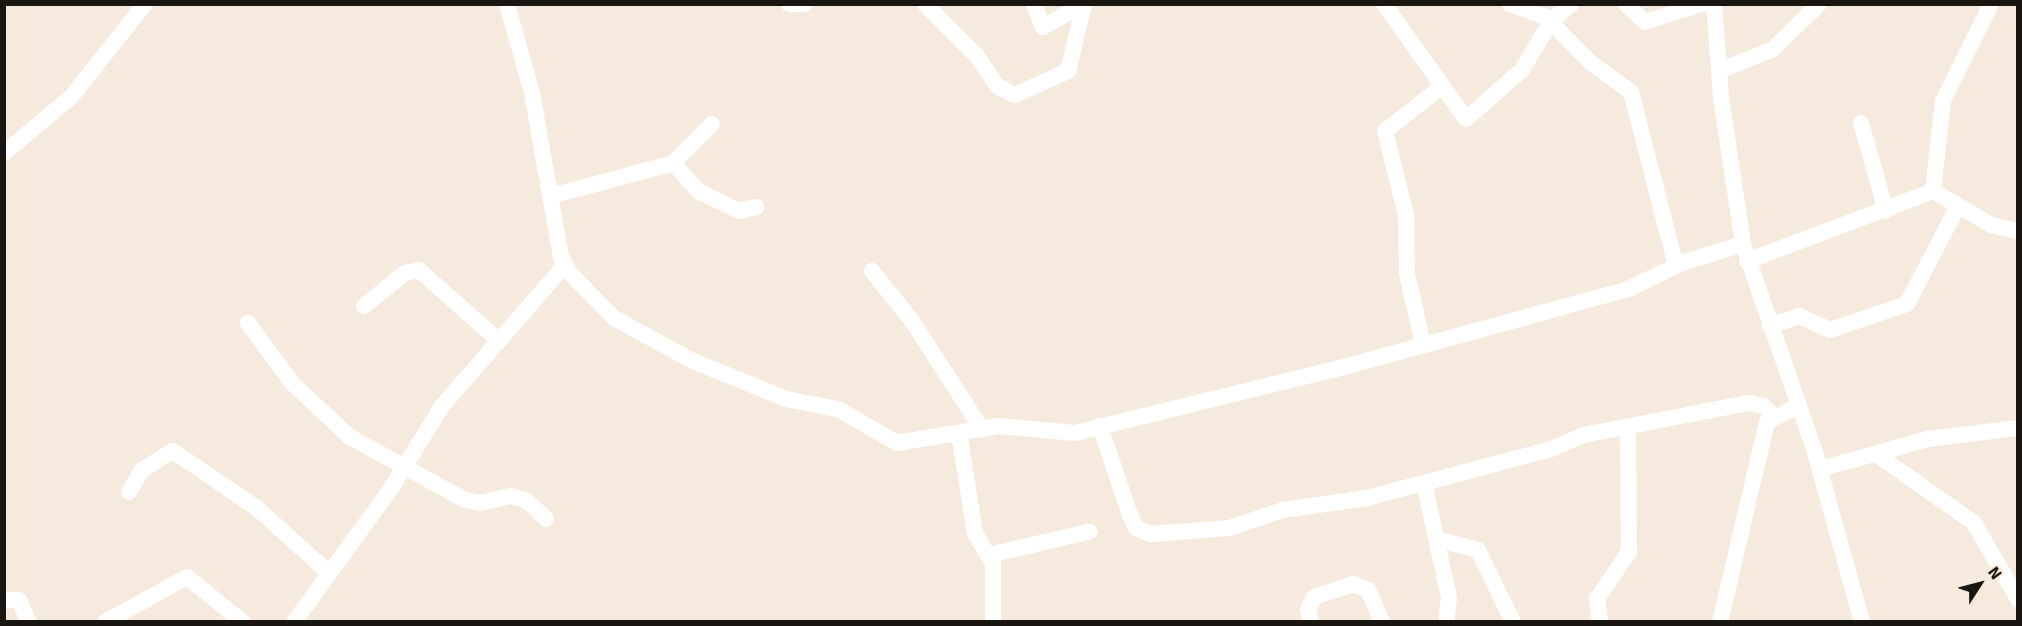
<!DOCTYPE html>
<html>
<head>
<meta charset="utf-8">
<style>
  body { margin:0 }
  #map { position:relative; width:2022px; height:626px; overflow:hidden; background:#f5eadb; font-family:Signika,sans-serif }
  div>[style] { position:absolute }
  .minor>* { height:16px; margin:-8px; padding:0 8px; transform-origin:8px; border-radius:8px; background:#fff }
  span { translate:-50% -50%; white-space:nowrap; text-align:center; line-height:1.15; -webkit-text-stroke:4.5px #f5eadb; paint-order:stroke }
  .frame { position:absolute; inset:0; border:6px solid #191510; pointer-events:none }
  .north { position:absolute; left:1950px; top:554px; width:60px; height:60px; -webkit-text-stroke:4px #f5eadb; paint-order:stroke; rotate:54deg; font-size:16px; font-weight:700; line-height:24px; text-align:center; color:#191510 }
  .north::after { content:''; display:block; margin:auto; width:21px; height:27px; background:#191510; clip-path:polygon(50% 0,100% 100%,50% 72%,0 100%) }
</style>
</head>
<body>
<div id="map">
  <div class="minor">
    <div style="left:507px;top:4px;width:92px;rotate:74.3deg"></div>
    <div style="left:532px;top:93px;width:167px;rotate:80deg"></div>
    <div style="left:561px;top:257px;width:18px;rotate:61deg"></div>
    <div style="left:570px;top:273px;width:63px;rotate:45.6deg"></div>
    <div style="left:614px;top:318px;width:90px;rotate:28.6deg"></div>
    <div style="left:693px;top:361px;width:100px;rotate:22.2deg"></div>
    <div style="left:786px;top:399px;width:53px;rotate:10.9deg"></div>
    <div style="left:838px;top:409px;width:68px;rotate:30deg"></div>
    <div style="left:897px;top:443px;width:103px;rotate:-9.5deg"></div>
    <div style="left:999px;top:426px;width:76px;rotate:5.3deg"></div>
    <div style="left:1075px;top:433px;width:273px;rotate:-13.8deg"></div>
    <div style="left:1340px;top:368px;width:296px;rotate:-15.3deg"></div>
    <div style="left:1626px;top:290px;width:62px;rotate:-25.7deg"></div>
    <div style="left:1682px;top:263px;width:64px;rotate:-17.3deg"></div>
    <div style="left:789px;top:4px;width:16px"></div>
    <div style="left:925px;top:4px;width:74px;rotate:45deg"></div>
    <div style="left:977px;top:56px;width:36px;rotate:56deg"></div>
    <div style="left:997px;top:86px;width:20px;rotate:27deg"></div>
    <div style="left:1015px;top:95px;width:58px;rotate:-24.4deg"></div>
    <div style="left:1068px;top:71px;width:68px;rotate:-76.4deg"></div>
    <div style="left:1034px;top:4px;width:25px;rotate:69deg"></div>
    <div style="left:1043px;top:27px;width:47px;rotate:-29.3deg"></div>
    <div style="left:1384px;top:4px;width:141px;rotate:54.5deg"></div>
    <div style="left:1466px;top:119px;width:74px;rotate:-41.2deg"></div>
    <div style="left:1522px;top:70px;width:57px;rotate:-59.4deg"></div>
    <div style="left:1551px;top:21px;width:26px;rotate:-40deg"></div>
    <div style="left:1510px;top:4px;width:38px;rotate:20deg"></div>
    <div style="left:1546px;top:17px;width:64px;rotate:45.6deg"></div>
    <div style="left:1591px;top:63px;width:49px;rotate:35.9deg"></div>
    <div style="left:1631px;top:92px;width:180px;rotate:75.5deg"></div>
    <div style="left:1626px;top:4px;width:26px;rotate:43deg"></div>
    <div style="left:1645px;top:22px;width:59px;rotate:-17.8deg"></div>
    <div style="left:1714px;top:4px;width:94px;rotate:85.7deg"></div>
    <div style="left:1721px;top:98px;width:148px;rotate:81.4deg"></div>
    <div style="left:1743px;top:244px;width:217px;rotate:70.9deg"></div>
    <div style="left:1814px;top:449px;width:180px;rotate:74.5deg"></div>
    <div style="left:1719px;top:71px;width:58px;rotate:-22.2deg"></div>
    <div style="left:1773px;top:49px;width:64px;rotate:-44.4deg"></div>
    <div style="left:1861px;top:123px;width:91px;rotate:74.1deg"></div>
    <div style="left:4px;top:153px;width:87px;rotate:-39.9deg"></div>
    <div style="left:71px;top:97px;width:119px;rotate:-51.5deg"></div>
    <div style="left:673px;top:163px;width:38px;rotate:48deg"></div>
    <div style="left:698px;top:191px;width:46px;rotate:26deg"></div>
    <div style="left:739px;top:211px;width:18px;rotate:-13deg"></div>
    <div style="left:1933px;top:191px;width:67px;rotate:30.4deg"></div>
    <div style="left:1991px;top:225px;width:28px;rotate:13deg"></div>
    <div style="left:551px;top:196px;width:126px;rotate:-15.1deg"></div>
    <div style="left:673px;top:163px;width:55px;rotate:-45deg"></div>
    <div style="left:1747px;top:261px;width:199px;rotate:-20.6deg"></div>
    <div style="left:1933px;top:191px;width:91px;rotate:-83.7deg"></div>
    <div style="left:1943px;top:101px;width:108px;rotate:-63.7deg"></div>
    <div style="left:872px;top:271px;width:64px;rotate:51.3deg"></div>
    <div style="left:912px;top:321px;width:129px;rotate:57.1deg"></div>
    <div style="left:364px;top:306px;width:53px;rotate:-38.8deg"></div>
    <div style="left:405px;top:273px;width:14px;rotate:-12deg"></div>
    <div style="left:419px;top:270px;width:107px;rotate:41.6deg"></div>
    <div style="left:248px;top:323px;width:74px;rotate:53.7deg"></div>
    <div style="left:292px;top:383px;width:79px;rotate:43deg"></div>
    <div style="left:350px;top:437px;width:131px;rotate:28.7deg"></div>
    <div style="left:465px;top:500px;width:15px;rotate:11deg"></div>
    <div style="left:480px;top:503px;width:32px;rotate:-13deg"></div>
    <div style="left:511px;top:496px;width:17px;rotate:17deg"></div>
    <div style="left:527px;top:501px;width:26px;rotate:43deg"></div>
    <div style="left:1770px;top:326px;width:31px;rotate:-19deg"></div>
    <div style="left:1799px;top:316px;width:34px;rotate:24deg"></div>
    <div style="left:1830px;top:330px;width:81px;rotate:-18.7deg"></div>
    <div style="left:1907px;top:304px;width:110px;rotate:-62.5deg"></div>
    <div style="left:1423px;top:344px;width:72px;rotate:-102.9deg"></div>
    <div style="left:1407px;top:274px;width:59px;rotate:-91deg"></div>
    <div style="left:1406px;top:215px;width:87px;rotate:-104deg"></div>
    <div style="left:1385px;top:131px;width:70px;rotate:-38deg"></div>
    <div style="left:1100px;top:426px;width:94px;rotate:71.4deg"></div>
    <div style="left:1130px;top:515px;width:14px;rotate:65deg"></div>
    <div style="left:1136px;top:528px;width:16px;rotate:22deg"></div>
    <div style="left:1151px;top:534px;width:78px;rotate:-4.4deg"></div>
    <div style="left:1229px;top:528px;width:57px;rotate:-18.4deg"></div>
    <div style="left:1283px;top:510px;width:85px;rotate:-8.1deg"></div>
    <div style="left:1367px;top:498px;width:190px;rotate:-14.9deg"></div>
    <div style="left:1551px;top:449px;width:36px;rotate:-23deg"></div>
    <div style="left:1584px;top:435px;width:168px;rotate:-11deg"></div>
    <div style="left:1749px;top:403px;width:15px;rotate:11deg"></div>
    <div style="left:1764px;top:406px;width:12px;rotate:48deg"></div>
    <div style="left:959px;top:433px;width:101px;rotate:80.9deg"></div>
    <div style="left:975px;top:533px;width:36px;rotate:60deg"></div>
    <div style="left:993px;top:564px;width:58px;rotate:90deg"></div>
    <div style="left:1876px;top:454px;width:120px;rotate:35.1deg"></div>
    <div style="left:1974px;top:523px;width:88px;rotate:59.9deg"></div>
    <div style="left:1820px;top:469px;width:112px;rotate:-15.5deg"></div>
    <div style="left:1928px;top:439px;width:91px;rotate:-7deg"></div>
    <div style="left:1424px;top:483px;width:118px;rotate:77.7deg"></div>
    <div style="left:1449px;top:598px;width:24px;rotate:97deg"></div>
    <div style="left:129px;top:492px;width:26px;rotate:-59deg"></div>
    <div style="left:142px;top:470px;width:36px;rotate:-32deg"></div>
    <div style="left:173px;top:451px;width:103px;rotate:34.3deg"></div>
    <div style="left:258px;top:509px;width:96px;rotate:42deg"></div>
    <div style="left:1437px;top:539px;width:42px;rotate:15deg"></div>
    <div style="left:1478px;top:550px;width:80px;rotate:64.1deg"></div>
    <div style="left:989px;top:555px;width:103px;rotate:-13deg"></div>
    <div style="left:4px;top:600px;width:15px"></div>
    <div style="left:19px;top:600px;width:24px;rotate:66deg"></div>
    <div style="left:105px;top:622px;width:94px;rotate:-28.8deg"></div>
    <div style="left:187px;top:577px;width:72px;rotate:38.8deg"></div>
    <div style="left:294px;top:622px;width:163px;rotate:-54deg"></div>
    <div style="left:390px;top:490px;width:99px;rotate:-58.2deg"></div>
    <div style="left:442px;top:406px;width:187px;rotate:-48.9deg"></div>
    <div style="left:1311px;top:622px;width:12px;rotate:-104deg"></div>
    <div style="left:1308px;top:610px;width:14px;rotate:-65deg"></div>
    <div style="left:1314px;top:597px;width:41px;rotate:-18.4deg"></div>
    <div style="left:1353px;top:584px;width:16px;rotate:22deg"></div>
    <div style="left:1368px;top:590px;width:35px;rotate:66deg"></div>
    <div style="left:1600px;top:622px;width:23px;rotate:-97deg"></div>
    <div style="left:1597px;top:599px;width:57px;rotate:-55.8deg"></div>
    <div style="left:1629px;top:552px;width:123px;rotate:-90.5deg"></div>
    <div style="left:1720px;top:622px;width:205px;rotate:-76.8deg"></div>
    <div style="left:1767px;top:422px;width:35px;rotate:-27deg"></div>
  </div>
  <div class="frame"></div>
  <div class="north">N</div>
</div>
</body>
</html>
